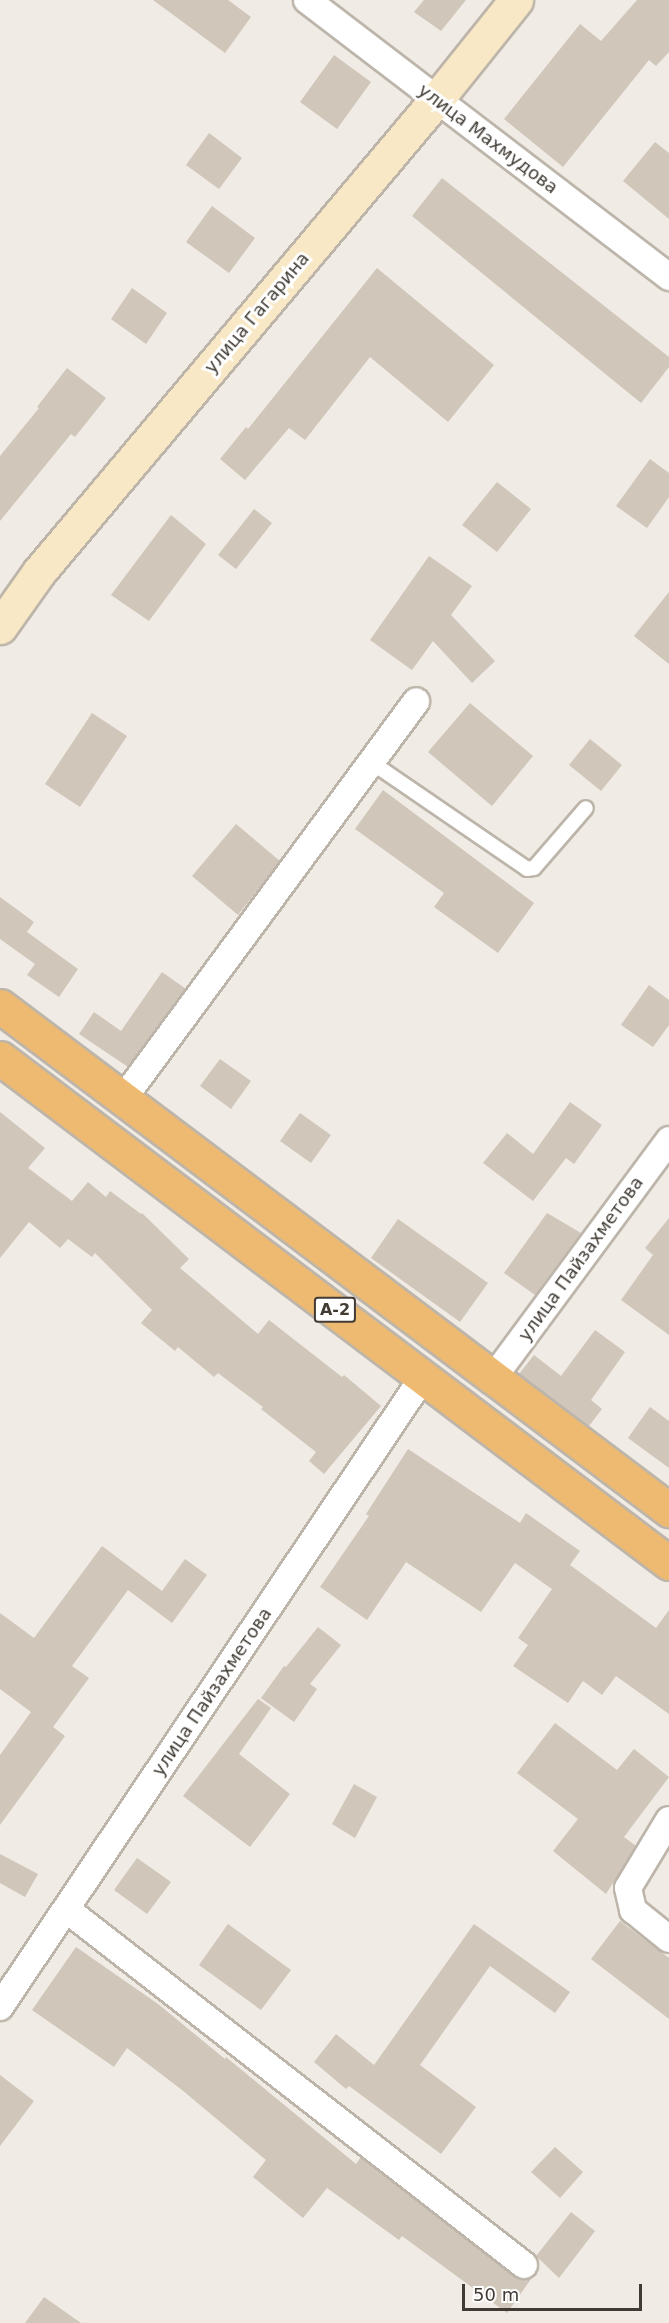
<!DOCTYPE html>
<html>
<head>
<meta charset="utf-8">
<style>
  body { margin:0 }
  #map { position:relative; width:669px; height:2323px; overflow:hidden; background:#f0ebe4; font-family:"DejaVu Sans",sans-serif }
  div>[style] { position:absolute }
  .building>* { inset:0; background:#d0c6ba }
  .roads { filter:drop-shadow(2px 0 #bdb5aa) drop-shadow(-2px 0 #bdb5aa) drop-shadow(0 2px #bdb5aa) drop-shadow(0 -2px #bdb5aa) }
  .lane>* { height:14px; margin:-7px; padding:0 7px; transform-origin:7px; border-radius:7px; background:#fff }
  .street>* { height:26px; margin:-13px; padding:0 13px; transform-origin:13px; border-radius:13px; background:#fff }
  .secondary>* { height:33px; margin:-16.5px; padding:0 16.5px; transform-origin:16.5px; border-radius:16.5px; background:#f8e8c5 }
  .highway>* { height:33px; margin:-16.5px; padding:0 16.5px; transform-origin:16.5px; border-radius:16.5px; background:#eeba71 }
  span { translate:-50% -50%; white-space:nowrap; text-align:center; line-height:1.15; -webkit-text-stroke:6px #fff; paint-order:stroke }
  .shield-label span { padding:2px 4px; background:#fff; border:2px solid; border-radius:4px; -webkit-text-stroke-width:0 }
  .shield-label { font-size:16px; color:#413b34; font-weight:700 }
  .street-label { font-size:18px; color:#413b34 }
  .scale { position:absolute; left:462px; top:2284px; width:180px; height:27px; box-sizing:border-box; border:3px solid #413b34; border-top:0; padding-left:8px; font-size:18px; line-height:21px; white-space:nowrap; color:#413b34; -webkit-text-stroke:4px #fff; paint-order:stroke }
</style>
</head>
<body>
<div id="map">
  <div class="building">
    <div style="clip-path:polygon(153px 0,228px 0,251px 17px,225px 53px)"></div>
    <div style="clip-path:polygon(424px 0,466px 0,441px 31px,414px 12px)"></div>
    <div style="clip-path:polygon(637px 0,669px 0,669px 52px,656px 66px,649px 60px,563px 167px,504px 119px,580px 24px,601px 41px)"></div>
    <div style="clip-path:polygon(334px 55px,371px 82px,337px 129px,300px 102px)"></div>
    <div style="clip-path:polygon(209px 133px,242px 158px,219px 189px,186px 165px)"></div>
    <div style="clip-path:polygon(655px 142px,669px 153px,669px 219px,623px 181px)"></div>
    <div style="clip-path:polygon(442px 178px,669px 357px,669px 367px,641px 403px,412px 216px)"></div>
    <div style="clip-path:polygon(212px 206px,255px 238px,229px 273px,186px 242px)"></div>
    <div style="clip-path:polygon(377px 268px,494px 365px,448px 422px,370px 357px,305px 440px,289px 428px,245px 480px,220px 459px,246px 427px,248px 429px)"></div>
    <div style="clip-path:polygon(132px 288px,167px 313px,146px 344px,111px 319px)"></div>
    <div style="clip-path:polygon(67px 368px,106px 398px,75px 437px,71px 434px,0 521px,0 456px,39px 408px,37px 407px)"></div>
    <div style="clip-path:polygon(650px 459px,669px 473px,669px 497px,647px 528px,616px 506px)"></div>
    <div style="clip-path:polygon(497px 482px,531px 509px,497px 552px,462px 525px)"></div>
    <div style="clip-path:polygon(254px 509px,272px 523px,236px 569px,218px 555px)"></div>
    <div style="clip-path:polygon(171px 515px,206px 544px,149px 621px,111px 595px)"></div>
    <div style="clip-path:polygon(429px 556px,472px 586px,451px 615px,495px 661px,472px 683px,433px 641px,412px 670px,370px 640px)"></div>
    <div style="clip-path:polygon(669px 592px,669px 664px,634px 636px)"></div>
    <div style="clip-path:polygon(470px 703px,533px 756px,492px 806px,428px 752px)"></div>
    <div style="clip-path:polygon(92px 713px,127px 736px,80px 807px,45px 784px)"></div>
    <div style="clip-path:polygon(590px 739px,622px 765px,601px 791px,569px 765px)"></div>
    <div style="clip-path:polygon(383px 790px,534px 903px,498px 953px,434px 907px,444px 893px,355px 829px)"></div>
    <div style="clip-path:polygon(236px 824px,280px 861px,238px 915px,192px 876px)"></div>
    <div style="clip-path:polygon(0 897px,34px 922px,27px 932px,78px 969px,59px 997px,27px 975px,35px 964px,0 939px)"></div>
    <div style="clip-path:polygon(162px 972px,186px 989px,128px 1067px,79px 1034px,94px 1012px,121px 1031px)"></div>
    <div style="clip-path:polygon(649px 985px,669px 1000px,669px 1025px,653px 1047px,621px 1025px)"></div>
    <div style="clip-path:polygon(220px 1059px,251px 1081px,231px 1109px,200px 1086px)"></div>
    <div style="clip-path:polygon(570px 1102px,602px 1125px,574px 1164px,566px 1158px,533px 1201px,483px 1163px,507px 1133px,533px 1154px)"></div>
    <div style="clip-path:polygon(0 1112px,45px 1148px,28px 1168px,72px 1201px,88px 1182px,106px 1197px,110px 1191px,141px 1214px,142px 1213px,189px 1259px,180px 1268px,258px 1334px,269px 1320px,342px 1377px,344px 1375px,381px 1406px,324px 1474px,309px 1461px,316px 1452px,261px 1409px,263px 1407px,218px 1373px,214px 1377px,178px 1347px,175px 1351px,141px 1323px,152px 1310px,95px 1253px,92px 1257px,68px 1239px,60px 1248px,29px 1222px,0 1258px)"></div>
    <div style="clip-path:polygon(300px 1113px,331px 1135px,311px 1163px,280px 1141px)"></div>
    <div style="clip-path:polygon(547px 1213px,581px 1233px,535px 1295px,504px 1273px)"></div>
    <div style="clip-path:polygon(669px 1218px,669px 1335px,621px 1300px,653px 1255px,645px 1248px)"></div>
    <div style="clip-path:polygon(398px 1219px,488px 1283px,460px 1322px,371px 1258px)"></div>
    <div style="clip-path:polygon(595px 1330px,625px 1352px,591px 1400px,602px 1409px,589px 1426px,519px 1374px,534px 1355px,561px 1376px)"></div>
    <div style="clip-path:polygon(650px 1407px,669px 1421px,669px 1468px,628px 1438px)"></div>
    <div style="clip-path:polygon(408px 1449px,520px 1523px,526px 1513px,580px 1551px,570px 1565px,656px 1628px,669px 1610px,669px 1714px,616px 1676px,602px 1695px,583px 1681px,568px 1703px,513px 1666px,528px 1645px,518px 1638px,552px 1589px,515px 1563px,481px 1612px,406px 1562px,367px 1620px,320px 1587px,369px 1516px,366px 1514px)"></div>
    <div style="clip-path:polygon(102px 1546px,162px 1591px,185px 1559px,207px 1575px,172px 1623px,128px 1590px,72px 1666px,89px 1678px,53px 1727px,65px 1736px,0 1825px,0 1755px,31px 1712px,0 1689px,0 1613px,34px 1638px)"></div>
    <div style="clip-path:polygon(318px 1627px,341px 1645px,310px 1684px,317px 1689px,294px 1722px,261px 1698px,284px 1666px,286px 1667px)"></div>
    <div style="clip-path:polygon(258px 1699px,271px 1708px,239px 1754px,290px 1794px,250px 1847px,183px 1796px)"></div>
    <div style="clip-path:polygon(555px 1723px,617px 1770px,634px 1749px,669px 1777px,624px 1837px,636px 1846px,606px 1894px,553px 1851px,578px 1819px,517px 1773px)"></div>
    <div style="clip-path:polygon(354px 1784px,377px 1797px,355px 1838px,332px 1824px)"></div>
    <div style="clip-path:polygon(0 1854px,38px 1874px,25px 1897px,0 1883px)"></div>
    <div style="clip-path:polygon(137px 1858px,171px 1882px,147px 1914px,114px 1890px)"></div>
    <div style="clip-path:polygon(620px 1921px,669px 1958px,669px 2019px,591px 1959px)"></div>
    <div style="clip-path:polygon(228px 1924px,291px 1970px,261px 2010px,199px 1965px)"></div>
    <div style="clip-path:polygon(474px 1924px,570px 1992px,555px 2013px,490px 1966px,420px 2065px,476px 2107px,441px 2154px,349px 2086px,346px 2089px,314px 2062px,336px 2034px,374px 2065px)"></div>
    <div style="clip-path:polygon(76px 1947px,158px 2004px,225px 2059px,226px 2057px,356px 2164px,361px 2157px,515px 2277px,531px 2279px,507px 2313px,402px 2236px,399px 2240px,327px 2188px,303px 2218px,253px 2177px,266px 2160px,182px 2090px,127px 2048px,114px 2067px,32px 2010px)"></div>
    <div style="clip-path:polygon(0 2075px,34px 2101px,0 2146px)"></div>
    <div style="clip-path:polygon(555px 2147px,583px 2172px,560px 2198px,531px 2172px)"></div>
    <div style="clip-path:polygon(571px 2212px,595px 2231px,559px 2278px,536px 2256px)"></div>
    <div style="clip-path:polygon(44px 2297px,81px 2323px,25px 2323px)"></div>
  </div>
  <div class="roads">
    <div class="lane">
      <div style="left:371px;top:762px;width:189px;rotate:34.4deg"></div>
      <div style="left:527px;top:869px;width:7px;rotate:-8deg"></div>
      <div style="left:534px;top:868px;width:79px;rotate:-49.1deg"></div>
    </div>
    <div class="street">
      <div style="left:307px;top:0;width:456px;rotate:37.4deg"></div>
      <div style="left:123px;top:1099px;width:494px;rotate:-53.6deg"></div>
      <div style="left:493px;top:1378px;width:296px;rotate:-53.5deg"></div>
      <div style="left:669px;top:1820px;width:79px;rotate:121.1deg"></div>
      <div style="left:628px;top:1888px;width:23px;rotate:77deg"></div>
      <div style="left:633px;top:1910px;width:46px;rotate:38.9deg"></div>
      <div style="left:66px;top:1909px;width:580px;rotate:37.86deg"></div>
      <div style="left:0;top:2007px;width:759px;rotate:-56.12deg"></div>
    </div>
    <div class="secondary">
      <div style="left:0;top:627px;width:67px;rotate:-54.7deg"></div>
      <div style="left:39px;top:572px;width:617px;rotate:-49.93deg"></div>
      <div style="left:436px;top:100px;width:128px;rotate:-51.3deg"></div>
    </div>
    <div class="highway">
      <div style="left:0;top:1006px;width:838px;rotate:36.99deg"></div>
      <div style="left:0;top:1058px;width:838px;rotate:37.05deg"></div>
    </div>
  </div>
  <div class="shield-label">
    <span style="left:335px;top:1310px">A-2</span>
  </div>
  <div class="street-label">
    <span style="left:488px;top:139px;rotate:37deg">улица Махмудова</span>
    <span style="left:257px;top:313px;rotate:-50deg">улица Гагарина</span>
    <span style="left:581px;top:1259px;rotate:-54deg">улица Пайзахметова</span>
    <span style="left:212px;top:1692px;rotate:-56deg">улица Пайзахметова</span>
  </div>
  <div class="scale">50 m</div>
</div>
</body>
</html>
